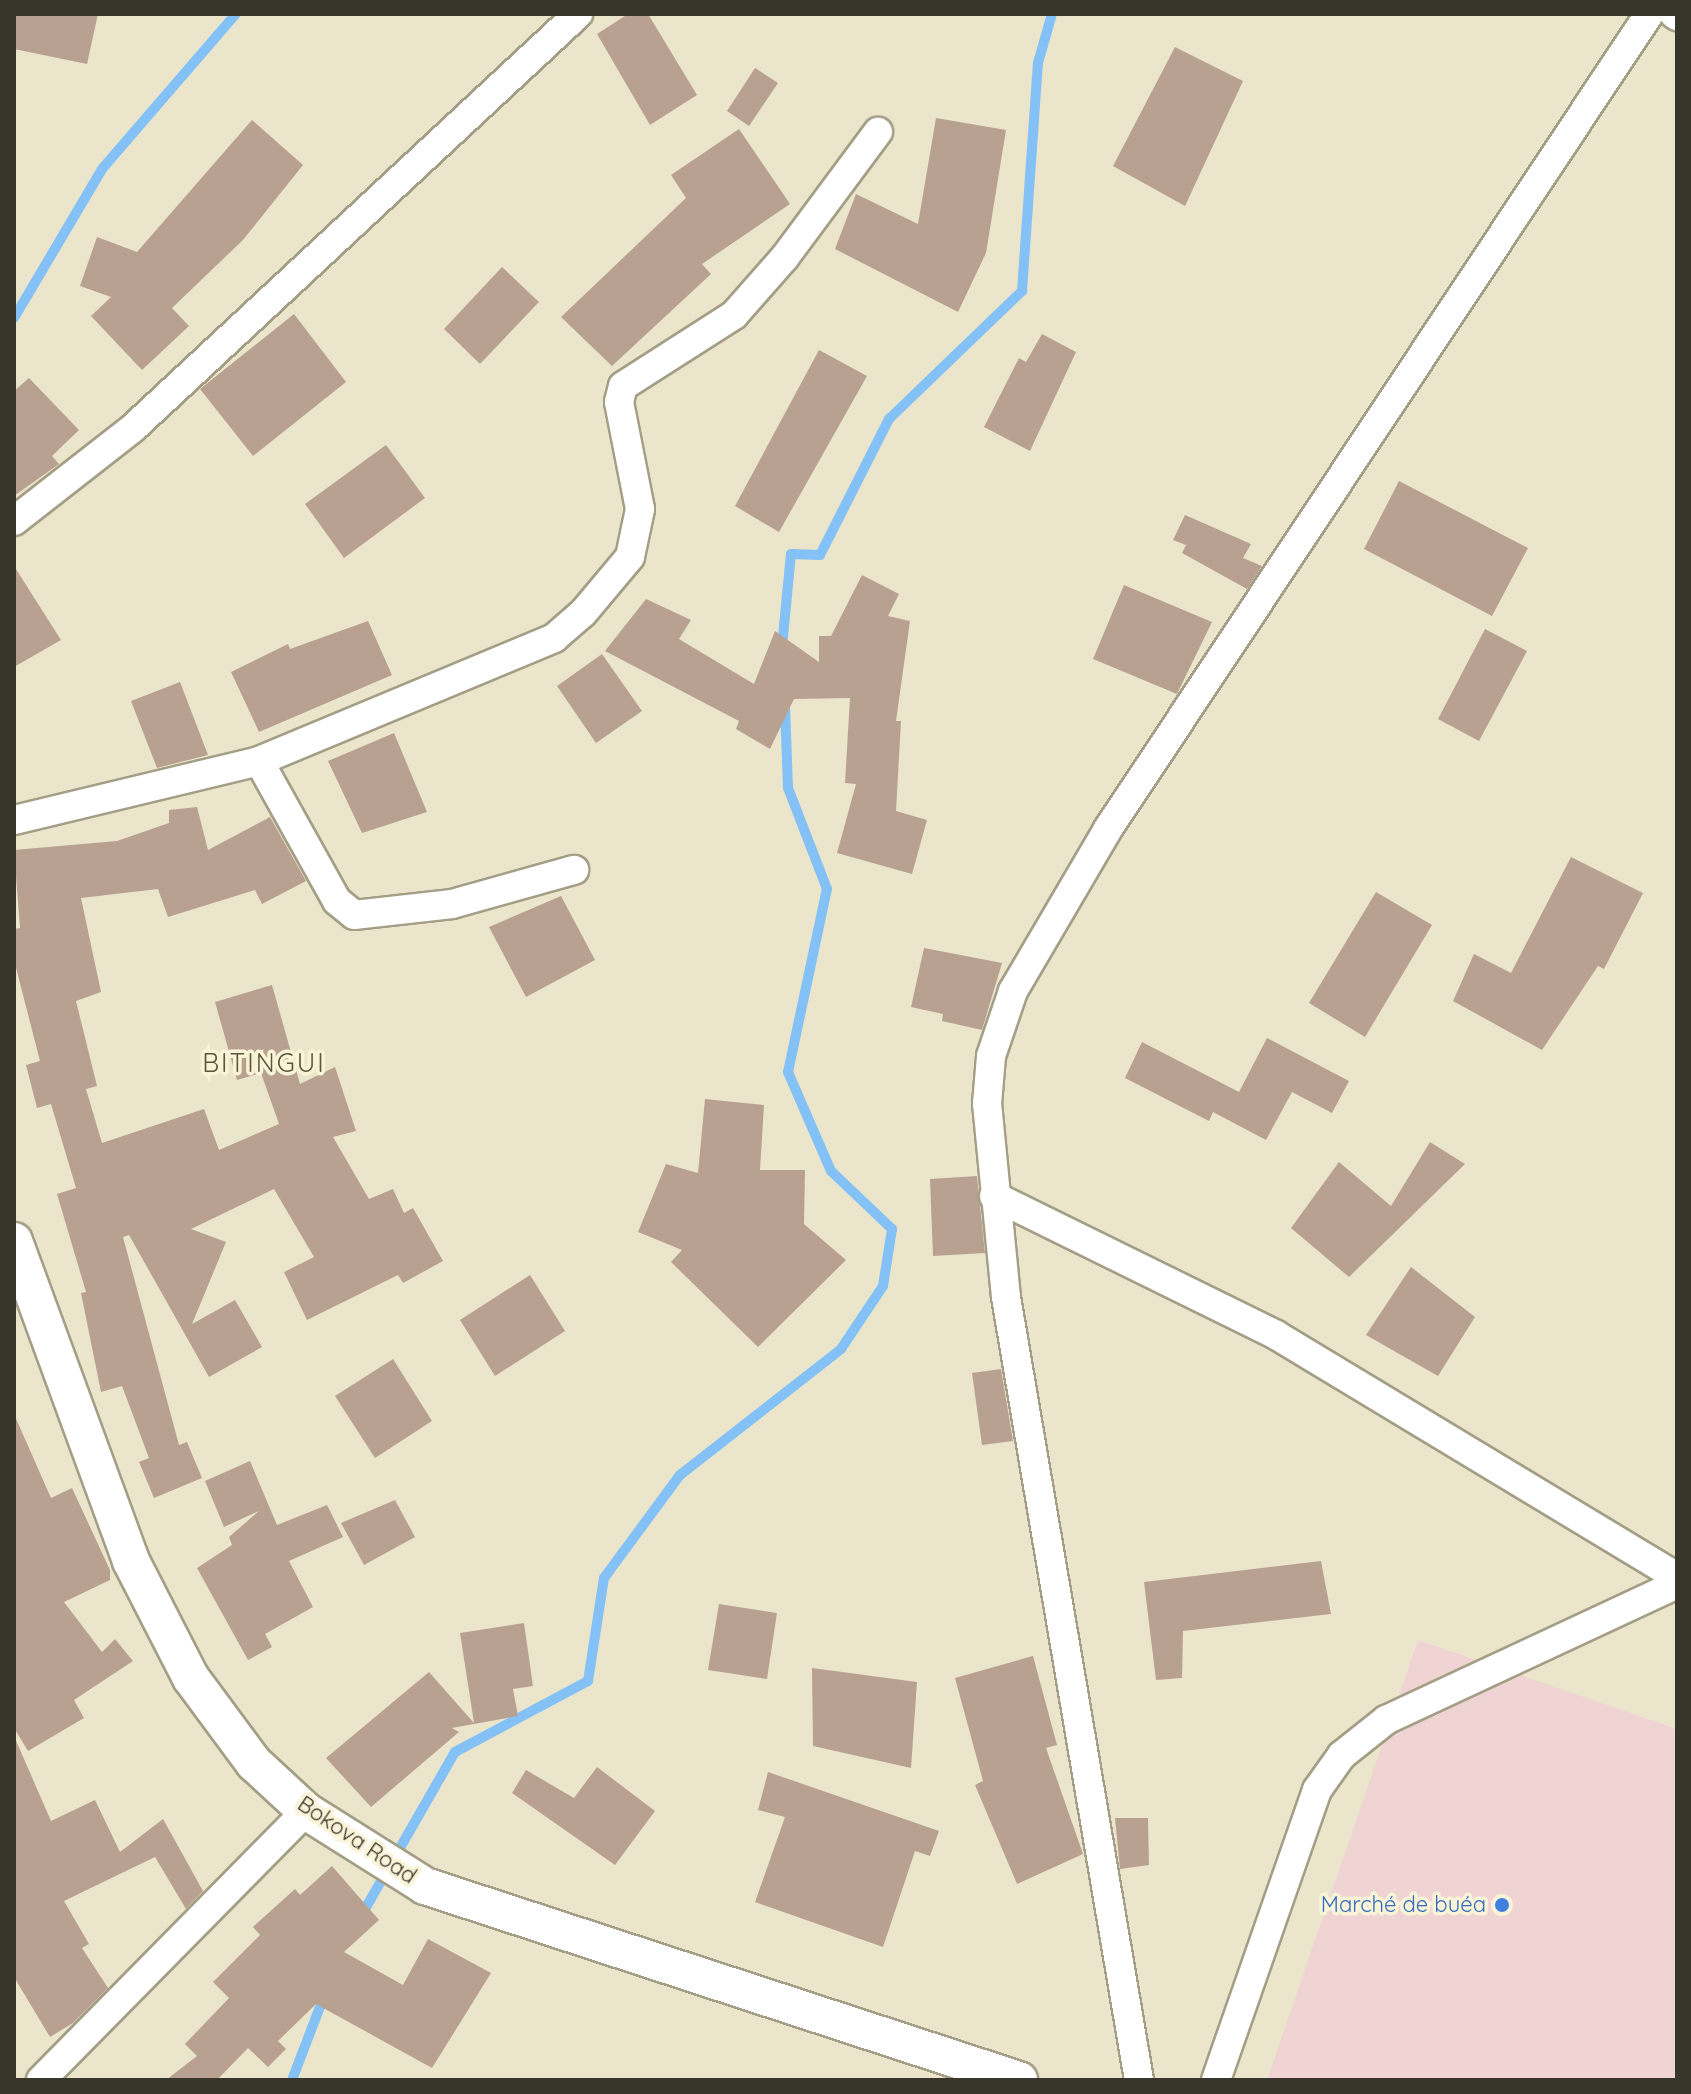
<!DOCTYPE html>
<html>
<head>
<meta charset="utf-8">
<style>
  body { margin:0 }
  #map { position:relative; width:1691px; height:2094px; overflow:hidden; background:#ebe6cb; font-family:Quicksand,sans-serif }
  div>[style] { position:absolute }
  .commercial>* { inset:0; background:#efd4d3 }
  .stream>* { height:10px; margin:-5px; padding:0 5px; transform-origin:5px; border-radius:5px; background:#84c1f6 }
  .building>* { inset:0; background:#b8a190 }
  .roads { filter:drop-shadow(2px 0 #a39e85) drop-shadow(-2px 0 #a39e85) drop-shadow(0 2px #a39e85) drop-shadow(0 -2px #a39e85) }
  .minor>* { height:28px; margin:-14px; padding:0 14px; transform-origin:14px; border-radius:14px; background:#fff }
  .tertiary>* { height:36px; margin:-18px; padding:0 18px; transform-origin:18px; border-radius:18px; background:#fff }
  .dots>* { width:22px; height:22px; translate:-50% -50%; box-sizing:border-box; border:4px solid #f9f3d8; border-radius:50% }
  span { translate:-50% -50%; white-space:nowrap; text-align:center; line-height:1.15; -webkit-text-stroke:7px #f9f3d8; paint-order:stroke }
  .street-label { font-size:22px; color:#38352b }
  .shop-label { font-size:22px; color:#366cbe }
  .right { translate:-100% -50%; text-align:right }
  .quarter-label { font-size:26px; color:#5b563f; letter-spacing:2px }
  .frame { position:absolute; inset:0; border:16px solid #38352b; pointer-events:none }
</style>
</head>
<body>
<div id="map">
  <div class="commercial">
    <div style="clip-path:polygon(1418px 1640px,1677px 1729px,1677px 2080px,1267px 2080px)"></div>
  </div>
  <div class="stream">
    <div style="left:14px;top:318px;width:173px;rotate:-59.4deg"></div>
    <div style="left:102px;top:169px;width:205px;rotate:-49.2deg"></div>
    <div style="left:782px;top:647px;width:93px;rotate:-84.5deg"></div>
    <div style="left:791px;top:554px;width:29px;rotate:2deg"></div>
    <div style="left:820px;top:555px;width:153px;rotate:-63.1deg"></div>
    <div style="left:889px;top:419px;width:185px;rotate:-43.9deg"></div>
    <div style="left:1022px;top:291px;width:229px;rotate:-86deg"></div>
    <div style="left:1038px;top:63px;width:51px;rotate:-74.1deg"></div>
    <div style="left:361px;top:1916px;width:189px;rotate:-60.2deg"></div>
    <div style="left:455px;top:1752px;width:151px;rotate:-28.1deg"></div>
    <div style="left:588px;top:1681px;width:104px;rotate:-81.2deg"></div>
    <div style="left:604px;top:1578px;width:128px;rotate:-53.6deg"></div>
    <div style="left:680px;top:1475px;width:204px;rotate:-38deg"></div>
    <div style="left:841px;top:1349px;width:76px;rotate:-56.3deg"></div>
    <div style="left:883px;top:1286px;width:58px;rotate:-81deg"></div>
    <div style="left:892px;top:1229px;width:84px;rotate:-136.4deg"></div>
    <div style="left:831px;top:1171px;width:108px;rotate:-113.5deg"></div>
    <div style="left:788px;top:1072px;width:187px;rotate:-78deg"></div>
    <div style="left:827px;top:889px;width:108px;rotate:-111.1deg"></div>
    <div style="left:788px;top:788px;width:82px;rotate:-92.1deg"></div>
    <div style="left:292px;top:2080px;width:90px;rotate:-69.1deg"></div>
  </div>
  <div class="building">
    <div style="clip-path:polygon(14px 14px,98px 14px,87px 64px,14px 49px)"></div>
    <div style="clip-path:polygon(628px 14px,648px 14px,697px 95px,650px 125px,597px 34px)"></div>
    <div style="clip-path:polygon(1175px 47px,1243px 81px,1185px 206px,1113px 166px)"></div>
    <div style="clip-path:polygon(755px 68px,778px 83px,749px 126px,727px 111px)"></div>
    <div style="clip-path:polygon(936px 118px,1006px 130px,986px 253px,958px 312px,835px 249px,856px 194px,918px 224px)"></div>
    <div style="clip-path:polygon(252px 120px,303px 165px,243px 240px,172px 308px,189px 326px,142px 370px,91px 316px,111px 297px,80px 286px,97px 237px,137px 252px)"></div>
    <div style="clip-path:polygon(739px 129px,790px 204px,702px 264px,711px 274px,612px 366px,561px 317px,686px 198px,671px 175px)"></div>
    <div style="clip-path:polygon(502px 267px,539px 302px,480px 364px,444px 329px)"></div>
    <div style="clip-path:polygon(294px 314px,346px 382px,253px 456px,200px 389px)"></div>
    <div style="clip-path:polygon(1042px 334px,1076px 352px,1030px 451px,984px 427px,1019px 358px,1026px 362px)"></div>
    <div style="clip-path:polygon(819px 350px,867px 376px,779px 532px,735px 506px)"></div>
    <div style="clip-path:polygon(29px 378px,79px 430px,52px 456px,59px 464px,14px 496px,14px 391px)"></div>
    <div style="clip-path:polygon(386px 445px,425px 498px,344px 558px,305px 504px)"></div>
    <div style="clip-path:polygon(1399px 481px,1528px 548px,1492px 616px,1364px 549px)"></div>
    <div style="clip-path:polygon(1185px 515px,1251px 544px,1243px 558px,1262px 566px,1247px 589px,1182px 553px,1186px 545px,1173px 540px)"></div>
    <div style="clip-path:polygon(14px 566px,61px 640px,14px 667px)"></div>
    <div style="clip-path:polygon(862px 575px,899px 594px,888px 616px,910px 621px,896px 721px,901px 721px,896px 811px,927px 820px,912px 874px,837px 853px,856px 784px,845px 783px,850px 698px,794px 699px,770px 749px,736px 729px,739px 721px,605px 651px,646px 599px,691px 620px,679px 639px,754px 684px,775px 631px,819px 662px,819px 636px,831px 636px)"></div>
    <div style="clip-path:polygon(1124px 585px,1212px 622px,1177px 694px,1093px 659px)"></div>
    <div style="clip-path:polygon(368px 621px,392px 675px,259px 732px,231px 672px,288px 644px,290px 649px)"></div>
    <div style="clip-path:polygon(1485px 629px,1527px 651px,1479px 741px,1438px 719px)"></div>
    <div style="clip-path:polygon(602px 654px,642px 711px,596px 743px,557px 686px)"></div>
    <div style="clip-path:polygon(180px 682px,208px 755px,157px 768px,131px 701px)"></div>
    <div style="clip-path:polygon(394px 733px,427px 812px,362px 833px,328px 761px)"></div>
    <div style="clip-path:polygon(197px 807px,208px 850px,270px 817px,306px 881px,262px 904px,255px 890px,168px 917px,158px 889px,81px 898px,101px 992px,76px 1001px,97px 1086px,86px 1089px,102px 1143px,204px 1109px,219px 1150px,279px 1124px,261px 1073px,237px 1080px,215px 1002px,272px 985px,300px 1084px,335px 1067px,356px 1131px,333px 1137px,369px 1199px,393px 1189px,404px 1213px,413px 1208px,443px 1261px,403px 1283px,398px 1275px,307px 1320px,284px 1272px,314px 1257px,274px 1189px,191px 1229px,226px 1242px,192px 1324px,235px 1300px,262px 1347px,209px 1377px,129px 1235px,123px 1237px,179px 1445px,187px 1442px,202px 1478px,154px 1498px,139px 1462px,149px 1458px,122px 1386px,101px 1392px,81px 1293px,86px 1292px,57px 1194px,76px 1188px,51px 1104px,37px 1108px,26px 1065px,40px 1061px,14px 960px,14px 929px,20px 928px,14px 850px,117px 841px,169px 823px,169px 810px)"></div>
    <div style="clip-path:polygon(1571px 857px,1643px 893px,1604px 969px,1598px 966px,1542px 1050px,1453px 1001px,1474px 954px,1511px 973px)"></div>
    <div style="clip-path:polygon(1376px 892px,1432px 925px,1365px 1037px,1309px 1003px)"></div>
    <div style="clip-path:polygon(561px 896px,595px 960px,526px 997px,489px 927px)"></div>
    <div style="clip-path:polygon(924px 948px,1002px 963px,982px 1030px,942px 1021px,943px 1014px,911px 1007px)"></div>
    <div style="clip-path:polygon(1267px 1038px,1349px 1081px,1332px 1113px,1292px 1092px,1266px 1140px,1213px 1112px,1209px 1121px,1125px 1078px,1142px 1042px,1239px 1092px)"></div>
    <div style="clip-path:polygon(705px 1099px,764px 1105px,760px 1170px,805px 1170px,804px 1224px,846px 1260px,758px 1347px,671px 1262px,682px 1250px,638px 1232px,666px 1164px,698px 1173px)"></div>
    <div style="clip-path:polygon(1430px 1142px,1465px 1164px,1349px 1277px,1291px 1228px,1339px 1162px,1391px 1206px)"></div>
    <div style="clip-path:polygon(977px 1176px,985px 1253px,933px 1256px,930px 1179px)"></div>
    <div style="clip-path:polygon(1411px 1267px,1475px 1317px,1438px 1376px,1366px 1335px)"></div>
    <div style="clip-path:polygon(530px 1275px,565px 1331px,495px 1376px,460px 1320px)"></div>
    <div style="clip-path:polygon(393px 1359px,432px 1421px,375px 1458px,335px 1396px)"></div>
    <div style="clip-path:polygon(1001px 1369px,1013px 1441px,982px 1445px,972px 1373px)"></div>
    <div style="clip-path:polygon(14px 1414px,51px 1498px,72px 1488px,110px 1570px,110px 1580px,64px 1602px,102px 1652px,115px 1639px,133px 1661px,74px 1700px,84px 1718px,28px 1751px,14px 1728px)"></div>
    <div style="clip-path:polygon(250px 1461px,277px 1525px,327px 1505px,343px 1537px,289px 1561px,313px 1607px,265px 1634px,272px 1647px,248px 1660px,197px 1568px,232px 1545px,229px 1537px,259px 1511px,224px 1527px,205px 1481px)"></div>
    <div style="clip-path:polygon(395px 1500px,415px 1537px,364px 1565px,341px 1523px)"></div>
    <div style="clip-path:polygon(1321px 1561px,1331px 1614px,1183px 1631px,1182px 1678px,1156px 1680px,1144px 1582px)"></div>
    <div style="clip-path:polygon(719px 1604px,777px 1613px,767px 1679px,708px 1670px)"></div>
    <div style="clip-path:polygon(524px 1623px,533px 1686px,513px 1689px,518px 1716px,452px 1728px,459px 1732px,371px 1807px,326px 1758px,429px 1672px,474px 1723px,460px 1633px)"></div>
    <div style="clip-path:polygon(1033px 1656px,1057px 1745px,1046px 1748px,1083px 1854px,1017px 1884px,975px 1785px,983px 1781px,955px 1678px)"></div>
    <div style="clip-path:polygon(812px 1668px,917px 1682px,911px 1768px,813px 1746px)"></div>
    <div style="clip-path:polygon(14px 1736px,51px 1821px,95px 1800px,120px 1852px,163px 1819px,203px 1891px,186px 1909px,155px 1857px,64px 1901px,89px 1944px,82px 1948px,108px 1988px,73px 2023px,50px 2037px,14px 1977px)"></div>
    <div style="clip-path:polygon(597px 1767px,655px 1811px,615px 1865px,512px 1793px,526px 1770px,574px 1798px)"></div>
    <div style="clip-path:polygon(768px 1772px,939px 1831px,930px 1856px,915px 1851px,883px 1947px,755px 1902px,785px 1817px,758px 1810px)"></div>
    <div style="clip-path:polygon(1115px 1818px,1148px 1818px,1149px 1865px,1120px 1869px)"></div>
    <div style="clip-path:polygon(332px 1866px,379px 1920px,344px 1952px,403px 1985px,428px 1939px,491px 1973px,432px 2068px,316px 2004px,278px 2041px,286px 2049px,268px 2067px,248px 2048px,217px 2080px,166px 2080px,197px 2056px,185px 2044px,229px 1998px,213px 1982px,260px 1935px,253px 1927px,295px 1889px,300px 1895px)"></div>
  </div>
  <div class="roads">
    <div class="minor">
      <div style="left:1674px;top:14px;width:4px;rotate:34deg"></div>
      <div style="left:14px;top:521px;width:151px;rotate:-38deg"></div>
      <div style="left:133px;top:428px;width:608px;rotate:-42.93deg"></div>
      <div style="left:259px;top:761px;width:160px;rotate:60.9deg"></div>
      <div style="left:337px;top:901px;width:22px;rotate:39deg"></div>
      <div style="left:354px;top:915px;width:99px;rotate:-6.4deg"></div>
      <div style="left:452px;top:904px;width:127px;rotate:-15.6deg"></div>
      <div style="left:14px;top:820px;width:252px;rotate:-13.5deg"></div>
      <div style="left:259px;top:761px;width:320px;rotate:-22.6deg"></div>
      <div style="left:554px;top:638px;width:38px;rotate:-41deg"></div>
      <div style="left:583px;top:613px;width:73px;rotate:-50deg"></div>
      <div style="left:630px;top:557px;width:49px;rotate:-78.2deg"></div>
      <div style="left:640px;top:509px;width:109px;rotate:-101.1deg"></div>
      <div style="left:619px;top:402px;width:16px;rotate:-76deg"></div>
      <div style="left:623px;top:386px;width:132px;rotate:-32.6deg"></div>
      <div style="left:734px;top:315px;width:77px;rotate:-48.7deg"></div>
      <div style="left:785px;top:257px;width:156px;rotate:-53.4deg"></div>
      <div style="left:994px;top:1196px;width:314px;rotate:26.2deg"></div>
      <div style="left:1276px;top:1335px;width:468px;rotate:31.1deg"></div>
      <div style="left:41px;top:2080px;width:378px;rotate:-45.4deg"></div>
      <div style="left:1139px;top:2080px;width:794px;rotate:-99.64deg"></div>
      <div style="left:1006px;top:1297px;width:194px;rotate:-95.6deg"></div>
      <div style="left:987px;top:1104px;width:48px;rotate:-85.2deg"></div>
      <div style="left:991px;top:1056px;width:69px;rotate:-71.3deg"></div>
      <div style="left:1013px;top:991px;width:188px;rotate:-59.6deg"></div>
      <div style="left:1108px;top:829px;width:978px;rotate:-56.42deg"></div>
      <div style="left:1216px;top:2080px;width:307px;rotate:-70.8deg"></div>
      <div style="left:1317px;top:1790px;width:43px;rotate:-54.5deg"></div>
      <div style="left:1342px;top:1755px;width:56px;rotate:-38.5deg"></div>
      <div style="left:1386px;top:1720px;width:321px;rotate:-25deg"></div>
    </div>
    <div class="tertiary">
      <div style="left:14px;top:1241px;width:341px;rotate:69.9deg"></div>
      <div style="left:131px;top:1561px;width:131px;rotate:62.9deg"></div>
      <div style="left:191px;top:1678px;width:106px;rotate:53.5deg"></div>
      <div style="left:254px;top:1763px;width:71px;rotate:42.7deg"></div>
      <div style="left:306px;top:1811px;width:141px;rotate:32.2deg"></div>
      <div style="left:425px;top:1886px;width:625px;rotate:18.09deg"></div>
    </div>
  </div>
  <div class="dots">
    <div style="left:1502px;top:1905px;background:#3f7fe0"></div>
  </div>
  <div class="street-label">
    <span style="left:357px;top:1840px;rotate:34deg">Bokova Road</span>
  </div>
  <div class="shop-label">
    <span class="right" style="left:1486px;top:1905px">Marché de buéa</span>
  </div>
  <div class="quarter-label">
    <span style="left:264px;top:1063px">BITINGUI</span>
  </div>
  <div class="frame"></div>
</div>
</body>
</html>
